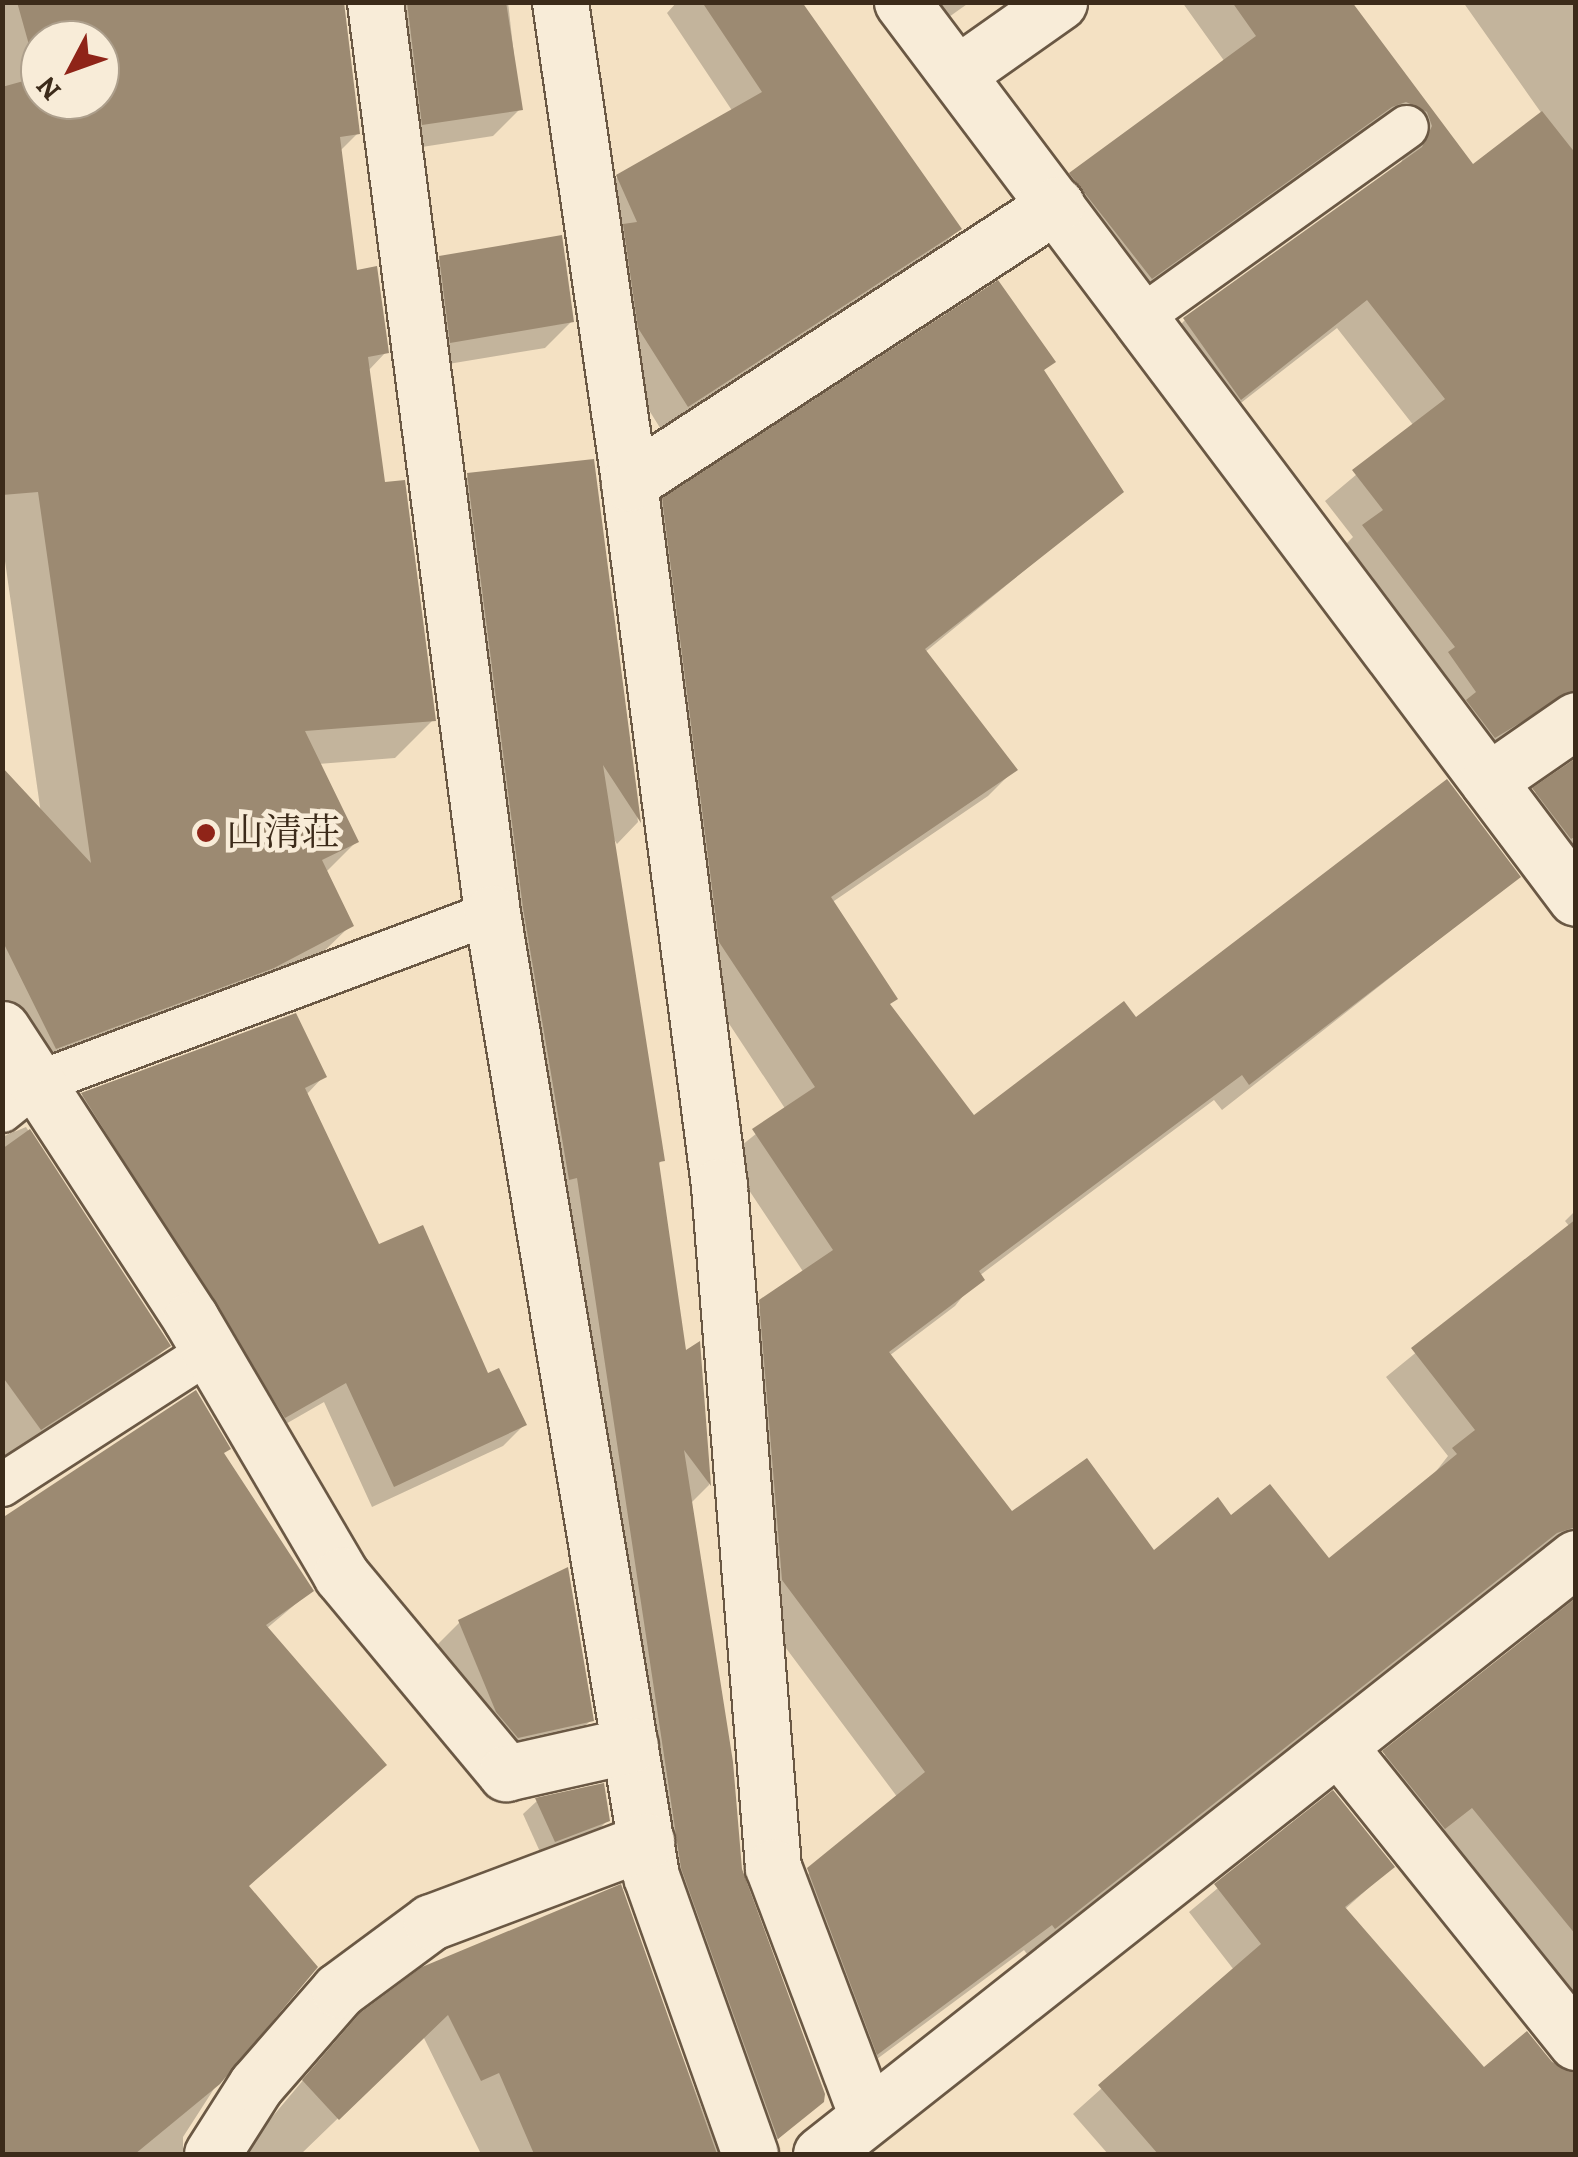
<!DOCTYPE html>
<html>
<head>
<meta charset="utf-8">
<style>
  body { margin:0 }
  #map { position:relative; width:1578px; height:2157px; overflow:hidden; background:#f4e1c3; font-family:Alegreya,"Noto Serif JP",serif }
  div>[style] { position:absolute }
  .shadow>* { inset:0; background:#0003 }
  .building>* { inset:0; background:#9c8a72 }
  .roads { filter:drop-shadow(2px 0 #6a5844) drop-shadow(-2px 0 #6a5844) drop-shadow(0 2px #6a5844) drop-shadow(0 -2px #6a5844) }
  .service>* { height:42px; margin:-21px; padding:0 21px; transform-origin:21px; border-radius:21px; background:#f8ecd8 }
  .minor>* { height:55px; margin:-27.5px; padding:0 27.5px; transform-origin:27.5px; border-radius:27.5px; background:#f8ecd8 }
  .dots>* { width:28px; height:28px; translate:-50% -50%; box-sizing:border-box; border:5px solid #f8ecd8; border-radius:50% }
  span { translate:-50% -50%; white-space:nowrap; text-align:center; line-height:1.15; -webkit-text-stroke:9px #f8ecd8; paint-order:stroke }
  .poi-label { font-size:38px; color:#3c2b1a }
  .left { translate:0 -50%; text-align:left }
  .frame { position:absolute; inset:0; border:5px solid #3c2b1a; pointer-events:none }
  .north { position:absolute; left:20px; top:20px; width:100px; height:100px; box-sizing:border-box; background:#f8ecd8; border:2px solid #ad9f8c; border-radius:50%; rotate:229deg; font-size:28px; font-weight:700; line-height:40px; text-align:center; color:#3c2b1a }
  .north::after { content:''; display:block; margin:auto; width:35px; height:45px; background:#8f2418; clip-path:polygon(50% 0,100% 100%,50% 72%,0 100%) }
</style>
</head>
<body>
<div id="map">
  <div class="shadow">
    <div style="clip-path:polygon(evenodd,2px 2px,277px 2px,358px 133px,339px 152px,355px 273px,386px 352px,368px 371px,382px 485px,433px 720px,395px 758px,318px 764px,356px 842px,325px 873px,351px 925px,312px 963px,233px 1005px,2px 1071px,2px 797px,49px 870px,2px 540px,2px 2px,40px 40px,100px 40px,100px 100px,40px 100px,40px 40px)"></div>
    <div style="clip-path:polygon(365px 2px,508px 2px,520px 109px,493px 136px,396px 151px)"></div>
    <div style="clip-path:polygon(677px 2px,799px 2px,959px 229px,934px 254px,662px 431px,614px 354px,592px 202px,618px 177px,733px 112px,667px 13px)"></div>
    <div style="clip-path:polygon(884px 2px,970px 2px,918px 39px)"></div>
    <div style="clip-path:polygon(1182px 2px,1349px 2px,1472px 167px,1542px 114px,1463px 2px,1576px 2px,1576px 890px,1505px 819px,1575px 759px,1573px 731px,1465px 766px,1334px 556px,1353px 537px,1325px 501px,1414px 426px,1337px 328px,1210px 427px,1156px 349px,1185px 320px,1399px 167px,1404px 156px,1398px 141px,1121px 306px,1042px 204px,1071px 174px,1225px 62px)"></div>
    <div style="clip-path:polygon(440px 258px,572px 321px,545px 348px,424px 368px,413px 285px)"></div>
    <div style="clip-path:polygon(1053px 361px,1042px 372px,1121px 491px,924px 653px,1015px 769px,988px 796px,831px 903px,888px 1005px,973px 1119px,1135px 1020px,1518px 877px,1222px 1110px,1214px 1100px,979px 1276px,955px 1306px,889px 1356px,1012px 1514px,1153px 1553px,1231px 1518px,1329px 1561px,1430px 1479px,1448px 1456px,1386px 1377px,1570px 1227px,1565px 1221px,1576px 1210px,1576px 1574px,1559px 1554px,1527px 1559px,1027px 1954px,1024px 1950px,850px 2079px,781px 1897px,898px 1798px,756px 1608px,734px 1329px,804px 1273px,727px 1157px,786px 1110px,693px 969px,637px 528px,664px 500px)"></div>
    <div style="clip-path:polygon(592px 462px,638px 822px,617px 844px,612px 836px,662px 1160px,657px 1166px,684px 1355px,698px 1345px,709px 1485px,690px 1504px,739px 1870px,821px 2101px,761px 2154px,659px 1892px,445px 499px,468px 476px)"></div>
    <div style="clip-path:polygon(324px 1076px,306px 1095px,378px 1247px,524px 1425px,503px 1446px,372px 1507px,324px 1402px,263px 1437px,61px 1117px,83px 1095px)"></div>
    <div style="clip-path:polygon(26px 1127px,168px 1346px,130px 1384px,2px 1466px,2px 1137px)"></div>
    <div style="clip-path:polygon(222px 1454px,311px 1591px,266px 1629px,384px 1765px,247px 1887px,228px 2067px,183px 2137px,183px 2154px,2px 2154px,2px 1521px)"></div>
    <div style="clip-path:polygon(1576px 1596px,1576px 2056px,1550px 2019px,1575px 1994px,1444px 1833px,1417px 1854px,1357px 1779px)"></div>
    <div style="clip-path:polygon(460px 1622px,591px 1720px,564px 1747px,490px 1764px,433px 1649px)"></div>
    <div style="clip-path:polygon(1333px 1793px,1392px 1867px,1344px 1910px,1483px 2070px,1526px 2034px,1563px 2073px,1576px 2071px,1576px 2154px,1108px 2154px,1073px 2114px,1234px 1970px,1189px 1912px)"></div>
    <div style="clip-path:polygon(537px 1801px,608px 1820px,594px 1834px,541px 1854px,523px 1814px)"></div>
    <div style="clip-path:polygon(619px 1887px,719px 2154px,481px 2154px,423px 2036px,301px 2154px,241px 2154px,337px 2040px)"></div>
  </div>
  <div class="building">
    <div style="clip-path:polygon(evenodd,17px 2px,344px 2px,360px 134px,340px 137px,357px 270px,377px 266px,389px 353px,368px 357px,385px 482px,405px 480px,436px 721px,305px 731px,359px 842px,322px 860px,354px 926px,274px 968px,56px 1049px,2px 940px,2px 767px,91px 863px,38px 492px,2px 495px,2px 87px,38px 77px,17px 2px,40px 40px,100px 40px,100px 100px,40px 100px,40px 40px)"></div>
    <div style="clip-path:polygon(407px 2px,506px 2px,523px 110px,422px 125px)"></div>
    <div style="clip-path:polygon(702px 2px,802px 2px,962px 229px,688px 407px,638px 328px,623px 224px,637px 222px,616px 175px,762px 92px)"></div>
    <div style="clip-path:polygon(1232px 2px,1352px 2px,1473px 164px,1542px 111px,1576px 154px,1576px 689px,1495px 738px,1466px 700px,1476px 692px,1448px 652px,1455px 647px,1362px 525px,1383px 510px,1352px 470px,1445px 399px,1367px 300px,1241px 400px,1183px 318px,1422px 147px,1432px 126px,1427px 112px,1406px 102px,1392px 107px,1152px 279px,1069px 173px,1256px 36px)"></div>
    <div style="clip-path:polygon(562px 235px,574px 322px,450px 343px,439px 256px)"></div>
    <div style="clip-path:polygon(998px 280px,1056px 362px,1044px 370px,1124px 492px,925px 649px,1018px 770px,831px 897px,898px 999px,890px 1004px,974px 1115px,1124px 1001px,1136px 1017px,1447px 779px,1521px 877px,1249px 1085px,1242px 1075px,979px 1271px,985px 1280px,889px 1352px,1012px 1511px,1087px 1458px,1154px 1550px,1218px 1497px,1231px 1515px,1270px 1484px,1329px 1558px,1457px 1454px,1452px 1448px,1475px 1430px,1411px 1348px,1576px 1219px,1576px 1527px,1557px 1533px,1055px 1929px,1052px 1925px,877px 2055px,807px 1868px,925px 1772px,782px 1580px,759px 1300px,833px 1250px,752px 1129px,815px 1087px,719px 942px,662px 498px)"></div>
    <div style="clip-path:polygon(594px 459px,641px 823px,603px 765px,665px 1161px,659px 1162px,686px 1350px,700px 1341px,711px 1486px,684px 1450px,733px 1762px,742px 1869px,825px 2094px,824px 2102px,778px 2139px,681px 1868px,577px 1178px,569px 1180px,523px 908px,467px 473px)"></div>
    <div style="clip-path:polygon(1576px 758px,1576px 836px,1571px 839px,1532px 788px)"></div>
    <div style="clip-path:polygon(296px 1013px,327px 1077px,305px 1088px,379px 1244px,423px 1225px,488px 1373px,499px 1368px,527px 1425px,394px 1487px,346px 1383px,285px 1418px,81px 1093px)"></div>
    <div style="clip-path:polygon(30px 1129px,171px 1346px,41px 1430px,2px 1376px,2px 1149px)"></div>
    <div style="clip-path:polygon(196px 1390px,231px 1449px,224px 1453px,314px 1591px,266px 1625px,387px 1765px,249px 1886px,318px 1967px,220px 2084px,135px 2154px,2px 2154px,2px 1518px)"></div>
    <div style="clip-path:polygon(568px 1567px,594px 1721px,518px 1738px,496px 1712px,458px 1620px)"></div>
    <div style="clip-path:polygon(1576px 1598px,1576px 1935px,1472px 1808px,1445px 1829px,1382px 1751px)"></div>
    <div style="clip-path:polygon(604px 1783px,610px 1821px,555px 1842px,535px 1798px)"></div>
    <div style="clip-path:polygon(1333px 1790px,1395px 1867px,1345px 1907px,1484px 2067px,1527px 2031px,1552px 2062px,1576px 2072px,1576px 2154px,1158px 2154px,1098px 2085px,1261px 1944px,1214px 1884px)"></div>
    <div style="clip-path:polygon(621px 1884px,717px 2154px,534px 2154px,499px 2073px,481px 2081px,448px 2015px,339px 2120px,302px 2080px,360px 2013px,422px 1967px)"></div>
  </div>
  <div class="roads">
    <div class="service">
      <div style="left:1140px;top:318px;width:328px;rotate:-35.6deg"></div>
      <div style="left:2px;top:1111px;width:45px;rotate:-38.7deg"></div>
      <div style="left:37px;top:1083px;width:486px;rotate:-20.5deg"></div>
      <div style="left:2px;top:1485px;width:247px;rotate:-32.8deg"></div>
    </div>
    <div class="minor">
      <div style="left:375px;top:2px;width:918px;rotate:82.68deg"></div>
      <div style="left:492px;top:913px;width:976px;rotate:80.62deg"></div>
      <div style="left:651px;top:1876px;width:295px;rotate:70.4deg"></div>
      <div style="left:560px;top:2px;width:486px;rotate:81.8deg"></div>
      <div style="left:629px;top:483px;width:709px;rotate:82.7deg"></div>
      <div style="left:719px;top:1186px;width:683px;rotate:85.47deg"></div>
      <div style="left:773px;top:1867px;width:266px;rotate:69.3deg"></div>
      <div style="left:902px;top:2px;width:1121px;rotate:53.05deg"></div>
      <div style="left:957px;top:74px;width:125px;rotate:-35.2deg"></div>
      <div style="left:629px;top:483px;width:510px;rotate:-33.07deg"></div>
      <div style="left:1488px;top:781px;width:107px;rotate:-34.7deg"></div>
      <div style="left:2px;top:1029px;width:346px;rotate:56.9deg"></div>
      <div style="left:191px;top:1319px;width:297px;rotate:59.6deg"></div>
      <div style="left:341px;top:1575px;width:258px;rotate:50.2deg"></div>
      <div style="left:506px;top:1773px;width:127px;rotate:-12.7deg"></div>
      <div style="left:1338px;top:1746px;width:380px;rotate:51.2deg"></div>
      <div style="left:212px;top:2154px;width:82px;rotate:-57.5deg"></div>
      <div style="left:256px;top:2085px;width:126px;rotate:-48.9deg"></div>
      <div style="left:339px;top:1990px;width:114px;rotate:-36.5deg"></div>
      <div style="left:431px;top:1922px;width:230px;rotate:-20.6deg"></div>
      <div style="left:821px;top:2154px;width:962px;rotate:-38.29deg"></div>
    </div>
  </div>
  <div class="dots">
    <div style="left:206px;top:833px;background:#8f2418"></div>
  </div>
  <div class="poi-label">
    <span class="left" style="left:226px;top:833px">山清荘</span>
  </div>
  <div class="frame"></div>
  <div class="north">N</div>
</div>
</body>
</html>
